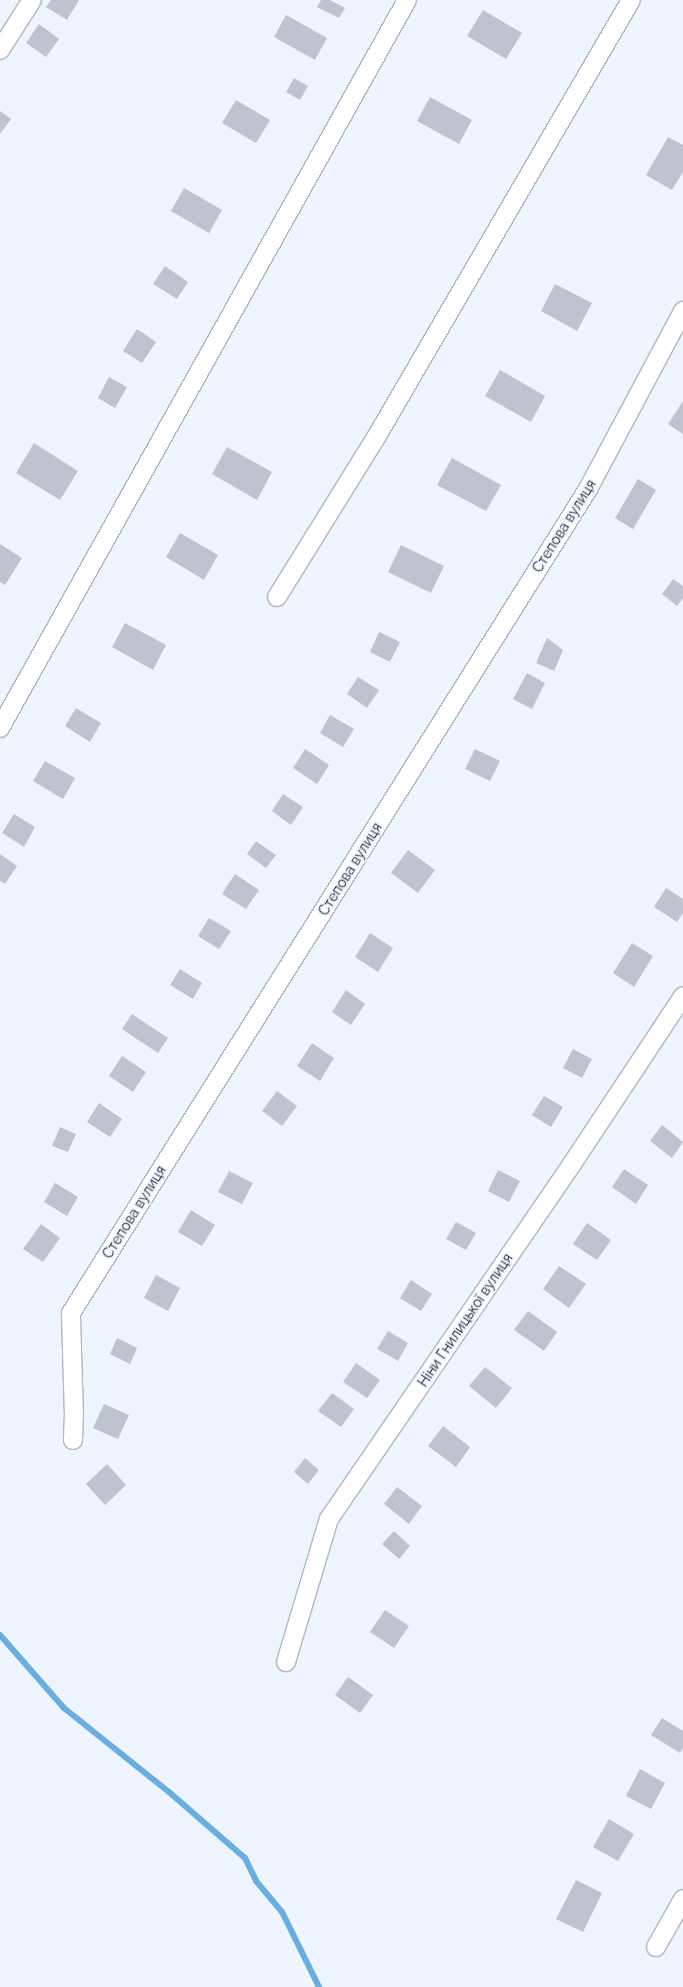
<!DOCTYPE html>
<html>
<head>
<meta charset="utf-8">
<style>
  body { margin:0 }
  #map { position:relative; width:683px; height:1987px; overflow:hidden; background:#eef5ff; font-family:Raleway,sans-serif }
  div>[style] { position:absolute }
  .stream>* { height:6px; margin:-3px; padding:0 3px; transform-origin:3px; border-radius:3px; background:#69aede }
  .building>* { inset:0; background:#bdc4ce }
  .roads { filter:drop-shadow(1px 0 #b1b7c1) drop-shadow(-1px 0 #b1b7c1) drop-shadow(0 1px #b1b7c1) drop-shadow(0 -1px #b1b7c1) }
  .street>* { height:18px; margin:-9px; padding:0 9px; transform-origin:9px; border-radius:9px; background:#fff }
  span { translate:-50% -50%; white-space:nowrap; text-align:center; line-height:1.15; -webkit-text-stroke:4px #eef5ff; paint-order:stroke }
  .street-label { font-size:14px; color:#24272a }
</style>
</head>
<body>
<div id="map">
  <div class="stream">
    <div style="left:0;top:1635px;width:97px;rotate:48.8deg"></div>
    <div style="left:64px;top:1708px;width:134px;rotate:38.7deg"></div>
    <div style="left:169px;top:1792px;width:101px;rotate:41deg"></div>
    <div style="left:245px;top:1858px;width:25px;rotate:64deg"></div>
    <div style="left:256px;top:1881px;width:40px;rotate:50deg"></div>
    <div style="left:282px;top:1912px;width:84px;rotate:63.7deg"></div>
  </div>
  <div class="building">
    <div style="clip-path:polygon(51px 0,79px 0,67px 20px,46px 7px)"></div>
    <div style="clip-path:polygon(321px 0,330px 0,345px 8px,339px 18px,317px 7px)"></div>
    <div style="clip-path:polygon(483px 10px,522px 33px,506px 59px,467px 36px)"></div>
    <div style="clip-path:polygon(286px 15px,327px 38px,315px 60px,274px 37px)"></div>
    <div style="clip-path:polygon(39px 24px,59px 39px,46px 57px,26px 43px)"></div>
    <div style="clip-path:polygon(294px 78px,308px 86px,300px 100px,286px 92px)"></div>
    <div style="clip-path:polygon(430px 97px,472px 120px,459px 144px,417px 121px)"></div>
    <div style="clip-path:polygon(236px 100px,270px 120px,256px 143px,222px 123px)"></div>
    <div style="clip-path:polygon(0 111px,11px 119px,0 134px)"></div>
    <div style="clip-path:polygon(668px 137px,683px 145px,683px 172px,672px 190px,646px 175px)"></div>
    <div style="clip-path:polygon(184px 188px,222px 210px,209px 233px,171px 211px)"></div>
    <div style="clip-path:polygon(165px 266px,188px 282px,177px 299px,153px 284px)"></div>
    <div style="clip-path:polygon(555px 284px,592px 303px,577px 331px,541px 311px)"></div>
    <div style="clip-path:polygon(137px 329px,156px 342px,142px 363px,123px 351px)"></div>
    <div style="clip-path:polygon(500px 370px,545px 396px,531px 422px,485px 396px)"></div>
    <div style="clip-path:polygon(109px 377px,127px 387px,115px 408px,98px 398px)"></div>
    <div style="clip-path:polygon(683px 401px,683px 434px,668px 424px)"></div>
    <div style="clip-path:polygon(34px 443px,78px 471px,60px 500px,16px 473px)"></div>
    <div style="clip-path:polygon(227px 447px,272px 472px,257px 500px,212px 474px)"></div>
    <div style="clip-path:polygon(452px 458px,501px 485px,486px 511px,437px 485px)"></div>
    <div style="clip-path:polygon(638px 479px,656px 490px,633px 529px,615px 518px)"></div>
    <div style="clip-path:polygon(180px 533px,218px 555px,204px 580px,166px 557px)"></div>
    <div style="clip-path:polygon(0 544px,22px 558px,5px 585px,0 582px)"></div>
    <div style="clip-path:polygon(401px 545px,444px 566px,431px 593px,388px 572px)"></div>
    <div style="clip-path:polygon(673px 579px,683px 586px,683px 598px,677px 606px,662px 594px)"></div>
    <div style="clip-path:polygon(125px 623px,166px 645px,153px 670px,112px 647px)"></div>
    <div style="clip-path:polygon(379px 632px,400px 642px,390px 662px,370px 652px)"></div>
    <div style="clip-path:polygon(547px 638px,563px 650px,554px 671px,536px 663px)"></div>
    <div style="clip-path:polygon(527px 673px,545px 683px,532px 709px,513px 699px)"></div>
    <div style="clip-path:polygon(358px 677px,379px 690px,367px 708px,347px 694px)"></div>
    <div style="clip-path:polygon(76px 708px,101px 723px,90px 742px,65px 726px)"></div>
    <div style="clip-path:polygon(330px 715px,354px 729px,343px 747px,320px 733px)"></div>
    <div style="clip-path:polygon(305px 749px,329px 765px,317px 784px,293px 768px)"></div>
    <div style="clip-path:polygon(475px 749px,500px 761px,490px 781px,465px 769px)"></div>
    <div style="clip-path:polygon(45px 761px,75px 778px,63px 799px,33px 781px)"></div>
    <div style="clip-path:polygon(283px 794px,303px 807px,291px 825px,272px 811px)"></div>
    <div style="clip-path:polygon(14px 814px,35px 827px,24px 847px,2px 833px)"></div>
    <div style="clip-path:polygon(256px 841px,276px 855px,266px 868px,247px 854px)"></div>
    <div style="clip-path:polygon(408px 850px,435px 870px,418px 893px,391px 873px)"></div>
    <div style="clip-path:polygon(0 854px,17px 866px,5px 884px,0 881px)"></div>
    <div style="clip-path:polygon(235px 874px,259px 890px,246px 909px,222px 894px)"></div>
    <div style="clip-path:polygon(666px 888px,683px 899px,683px 913px,677px 922px,654px 907px)"></div>
    <div style="clip-path:polygon(209px 918px,231px 931px,219px 949px,198px 936px)"></div>
    <div style="clip-path:polygon(370px 933px,393px 948px,378px 972px,355px 957px)"></div>
    <div style="clip-path:polygon(632px 943px,653px 956px,634px 987px,613px 973px)"></div>
    <div style="clip-path:polygon(180px 969px,202px 983px,193px 999px,170px 985px)"></div>
    <div style="clip-path:polygon(346px 990px,365px 1004px,351px 1025px,332px 1012px)"></div>
    <div style="clip-path:polygon(132px 1014px,168px 1038px,158px 1053px,122px 1029px)"></div>
    <div style="clip-path:polygon(312px 1043px,334px 1058px,320px 1081px,297px 1066px)"></div>
    <div style="clip-path:polygon(573px 1049px,592px 1059px,582px 1078px,563px 1068px)"></div>
    <div style="clip-path:polygon(122px 1056px,146px 1072px,133px 1092px,109px 1076px)"></div>
    <div style="clip-path:polygon(277px 1091px,297px 1106px,282px 1126px,262px 1111px)"></div>
    <div style="clip-path:polygon(544px 1096px,563px 1107px,551px 1127px,532px 1115px)"></div>
    <div style="clip-path:polygon(99px 1103px,122px 1119px,110px 1137px,87px 1122px)"></div>
    <div style="clip-path:polygon(662px 1125px,683px 1142px,672px 1158px,650px 1141px)"></div>
    <div style="clip-path:polygon(60px 1127px,76px 1134px,68px 1152px,52px 1146px)"></div>
    <div style="clip-path:polygon(624px 1169px,648px 1185px,636px 1204px,612px 1187px)"></div>
    <div style="clip-path:polygon(498px 1170px,520px 1181px,509px 1202px,488px 1191px)"></div>
    <div style="clip-path:polygon(229px 1171px,253px 1183px,242px 1204px,218px 1192px)"></div>
    <div style="clip-path:polygon(55px 1183px,78px 1197px,67px 1216px,44px 1202px)"></div>
    <div style="clip-path:polygon(191px 1210px,215px 1225px,202px 1246px,178px 1232px)"></div>
    <div style="clip-path:polygon(456px 1222px,476px 1233px,466px 1250px,446px 1239px)"></div>
    <div style="clip-path:polygon(587px 1223px,611px 1240px,597px 1260px,573px 1244px)"></div>
    <div style="clip-path:polygon(41px 1224px,60px 1238px,43px 1262px,23px 1249px)"></div>
    <div style="clip-path:polygon(559px 1266px,586px 1284px,569px 1308px,543px 1289px)"></div>
    <div style="clip-path:polygon(156px 1275px,180px 1288px,168px 1311px,144px 1298px)"></div>
    <div style="clip-path:polygon(411px 1280px,432px 1294px,421px 1311px,400px 1298px)"></div>
    <div style="clip-path:polygon(528px 1311px,557px 1332px,544px 1351px,514px 1330px)"></div>
    <div style="clip-path:polygon(388px 1331px,408px 1343px,398px 1361px,377px 1349px)"></div>
    <div style="clip-path:polygon(117px 1338px,137px 1348px,130px 1364px,110px 1354px)"></div>
    <div style="clip-path:polygon(356px 1363px,380px 1380px,367px 1398px,343px 1382px)"></div>
    <div style="clip-path:polygon(485px 1367px,512px 1388px,496px 1408px,469px 1386px)"></div>
    <div style="clip-path:polygon(332px 1393px,354px 1409px,341px 1427px,318px 1411px)"></div>
    <div style="clip-path:polygon(104px 1404px,129px 1415px,118px 1439px,93px 1428px)"></div>
    <div style="clip-path:polygon(443px 1426px,470px 1447px,456px 1467px,428px 1446px)"></div>
    <div style="clip-path:polygon(305px 1458px,319px 1470px,308px 1484px,294px 1472px)"></div>
    <div style="clip-path:polygon(107px 1464px,126px 1485px,105px 1505px,86px 1484px)"></div>
    <div style="clip-path:polygon(397px 1487px,422px 1506px,409px 1524px,384px 1504px)"></div>
    <div style="clip-path:polygon(394px 1531px,410px 1546px,399px 1559px,382px 1544px)"></div>
    <div style="clip-path:polygon(385px 1610px,409px 1626px,394px 1648px,370px 1632px)"></div>
    <div style="clip-path:polygon(348px 1677px,373px 1695px,360px 1713px,335px 1695px)"></div>
    <div style="clip-path:polygon(662px 1718px,683px 1731px,683px 1748px,680px 1753px,651px 1735px)"></div>
    <div style="clip-path:polygon(640px 1769px,665px 1783px,651px 1809px,626px 1796px)"></div>
    <div style="clip-path:polygon(609px 1819px,634px 1834px,618px 1861px,593px 1847px)"></div>
    <div style="clip-path:polygon(576px 1880px,602px 1893px,583px 1932px,556px 1919px)"></div>
  </div>
  <div class="roads">
    <div class="street">
      <div style="left:0;top:50px;width:59px;rotate:-57.4deg"></div>
      <div style="left:277px;top:597px;width:192px;rotate:-58.2deg"></div>
      <div style="left:378px;top:434px;width:502px;rotate:-59.76deg"></div>
      <div style="left:0;top:728px;width:834px;rotate:-60.79deg"></div>
      <div style="left:73px;top:1440px;width:23px;rotate:-88deg"></div>
      <div style="left:74px;top:1417px;width:104px;rotate:-91.7deg"></div>
      <div style="left:71px;top:1313px;width:973px;rotate:-57.89deg"></div>
      <div style="left:588px;top:489px;width:202px;rotate:-61.9deg"></div>
      <div style="left:286px;top:1662px;width:149px;rotate:-73.3deg"></div>
      <div style="left:329px;top:1519px;width:430px;rotate:-55.6deg"></div>
      <div style="left:572px;top:1164px;width:201px;rotate:-56.5deg"></div>
      <div style="left:656px;top:1947px;width:55px;rotate:-60.6deg"></div>
    </div>
  </div>
  <div class="street-label">
    <span style="left:564px;top:526px;rotate:-58deg">Степова вулиця</span>
    <span style="left:350px;top:869px;rotate:-58deg">Степова вулиця</span>
    <span style="left:134px;top:1212px;rotate:-58deg">Степова вулиця</span>
    <span style="left:465px;top:1320px;rotate:-56deg">Ніни Гнилицької вулиця</span>
  </div>
</div>
</body>
</html>
